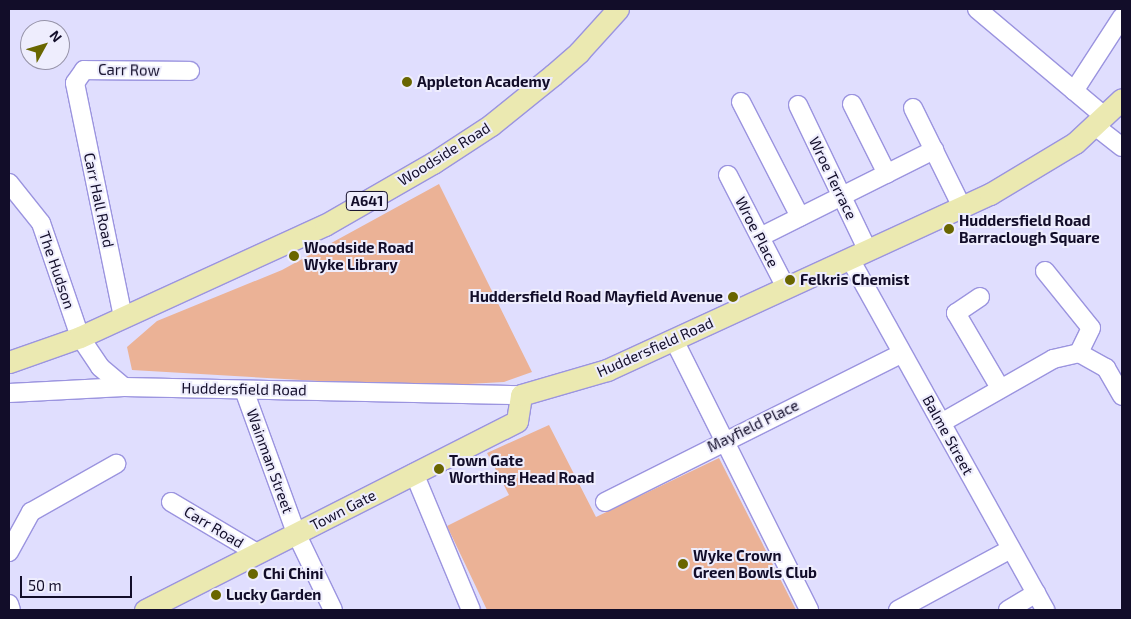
<!DOCTYPE html>
<html>
<head>
<meta charset="utf-8">
<style>
  body { margin:0 }
  #map { position:relative; width:1131px; height:619px; overflow:hidden; background:#e0defe; font-family:"Exo 2",sans-serif }
  div>[style] { position:absolute }
  .green>* { inset:0; background:#ebb296 }
  .roads { filter:drop-shadow(1px 0 #9b94df) drop-shadow(-1px 0 #9b94df) drop-shadow(0 1px #9b94df) drop-shadow(0 -1px #9b94df) }
  .minor>* { height:18px; margin:-9px; padding:0 9px; transform-origin:9px; border-radius:9px; background:#fff }
  .major>* { height:21px; margin:-10.5px; padding:0 10.5px; transform-origin:10.5px; border-radius:10.5px; background:#ebe9b1 }
  .dots>* { width:14px; height:14px; translate:-50% -50%; box-sizing:border-box; border:2px solid #eeedfd; border-radius:50% }
  span { translate:-50% -50%; white-space:nowrap; text-align:center; line-height:1.15; -webkit-text-stroke:4px #eeedfd; paint-order:stroke }
  .shield-label span { padding:1px 4px; background:#eeedfd; border:1px solid; border-radius:4px; -webkit-text-stroke-width:0 }
  .shield-label { font-size:14px; color:#120d29; font-weight:700 }
  .street-label { font-size:15px; color:#120d29 }
  .poi-label { font-size:15px; color:#120d29; font-weight:700 }
  .left { translate:0 -50%; text-align:left }
  .right { translate:-100% -50%; text-align:right }
  .frame { position:absolute; inset:0; border:10px solid #120d29; pointer-events:none }
  .north { position:absolute; left:20px; top:20px; width:50px; height:50px; box-sizing:border-box; background:#eeedfd; border:1px solid #9693a8; border-radius:50%; rotate:51deg; font-size:14px; font-weight:700; line-height:20px; text-align:center; color:#120d29 }
  .north::after { content:''; display:block; margin:auto; width:18px; height:22px; background:#696600; clip-path:polygon(50% 0,100% 100%,50% 72%,0 100%) }
  .scale { position:absolute; left:20px; top:576px; width:112px; height:22px; box-sizing:border-box; border:2px solid #120d29; border-top:0; padding-left:6px; font-size:15px; line-height:18px; white-space:nowrap; color:#120d29; -webkit-text-stroke:4px #eeedfd; paint-order:stroke }
</style>
</head>
<body>
<div id="map">
  <div class="green">
    <div style="clip-path:polygon(439px 184px,532px 372px,504px 382px,468px 384px,371px 384px,132px 370px,127px 347px,157px 321px,282px 270px)"></div>
    <div style="clip-path:polygon(549px 425px,596px 517px,719px 458px,796px 610px,487px 610px,447px 526px,509px 495px,487px 453px)"></div>
  </div>
  <div class="roads">
    <div class="minor">
      <div style="left:977px;top:9px;width:166px;rotate:40.1deg"></div>
      <div style="left:1074px;top:91px;width:88px;rotate:-57deg"></div>
      <div style="left:741px;top:102px;width:129px;rotate:62.8deg"></div>
      <div style="left:852px;top:104px;width:78px;rotate:63.4deg"></div>
      <div style="left:798px;top:105px;width:162px;rotate:64.4deg"></div>
      <div style="left:913px;top:108px;width:110px;rotate:63.7deg"></div>
      <div style="left:1095px;top:126px;width:34px;rotate:38deg"></div>
      <div style="left:728px;top:175px;width:127px;rotate:62.8deg"></div>
      <div style="left:9px;top:183px;width:51px;rotate:51.3deg"></div>
      <div style="left:41px;top:223px;width:120px;rotate:71.1deg"></div>
      <div style="left:80px;top:337px;width:36px;rotate:56deg"></div>
      <div style="left:100px;top:367px;width:31px;rotate:40deg"></div>
      <div style="left:124px;top:387px;width:397px;rotate:1.2deg"></div>
      <div style="left:760px;top:237px;width:195px;rotate:-26.6deg"></div>
      <div style="left:850px;top:259px;width:402px;rotate:60.9deg"></div>
      <div style="left:1045px;top:271px;width:73px;rotate:51.1deg"></div>
      <div style="left:1091px;top:328px;width:28px;rotate:116deg"></div>
      <div style="left:980px;top:297px;width:29px;rotate:146deg"></div>
      <div style="left:956px;top:313px;width:87px;rotate:59.6deg"></div>
      <div style="left:123px;top:317px;width:239px;rotate:-101.6deg"></div>
      <div style="left:75px;top:83px;width:16px;rotate:-55deg"></div>
      <div style="left:84px;top:70px;width:106px;rotate:0.5deg"></div>
      <div style="left:674px;top:340px;width:302px;rotate:63.4deg"></div>
      <div style="left:244px;top:390px;width:152px;rotate:70deg"></div>
      <div style="left:296px;top:533px;width:85px;rotate:64.3deg"></div>
      <div style="left:9px;top:393px;width:115px;rotate:-3deg"></div>
      <div style="left:941px;top:423px;width:129px;rotate:-29.7deg"></div>
      <div style="left:1053px;top:359px;width:27px;rotate:-13deg"></div>
      <div style="left:1079px;top:353px;width:31px;rotate:29deg"></div>
      <div style="left:1106px;top:368px;width:32px;rotate:60deg"></div>
      <div style="left:414px;top:473px;width:148px;rotate:67.4deg"></div>
      <div style="left:171px;top:502px;width:100px;rotate:30.7deg"></div>
      <div style="left:605px;top:502px;width:332px;rotate:-26.6deg"></div>
      <div style="left:9px;top:552px;width:46px;rotate:-61.2deg"></div>
      <div style="left:31px;top:512px;width:98px;rotate:-29.5deg"></div>
      <div style="left:9px;top:604px;width:6px;rotate:72deg"></div>
      <div style="left:898px;top:610px;width:128px;rotate:-28.4deg"></div>
      <div style="left:1008px;top:610px;width:33px;rotate:-31deg"></div>
    </div>
    <div class="major">
      <div style="left:9px;top:362px;width:75px;rotate:-19.4deg"></div>
      <div style="left:80px;top:337px;width:269px;rotate:-24.6deg"></div>
      <div style="left:325px;top:225px;width:125px;rotate:-29.9deg"></div>
      <div style="left:433px;top:163px;width:69px;rotate:-33.2deg"></div>
      <div style="left:491px;top:125px;width:80px;rotate:-38.9deg"></div>
      <div style="left:553px;top:75px;width:35px;rotate:-41deg"></div>
      <div style="left:579px;top:52px;width:58px;rotate:-47.8deg"></div>
      <div style="left:145px;top:610px;width:417px;rotate:-26.9deg"></div>
      <div style="left:517px;top:421px;width:26px;rotate:-81deg"></div>
      <div style="left:521px;top:395px;width:90px;rotate:-16.2deg"></div>
      <div style="left:607px;top:370px;width:422px;rotate:-24.7deg"></div>
      <div style="left:990px;top:194px;width:99px;rotate:-31deg"></div>
      <div style="left:1075px;top:143px;width:64px;rotate:-43.1deg"></div>
    </div>
  </div>
  <div class="dots">
    <div style="left:407px;top:82px;background:#696600"></div>
    <div style="left:949px;top:229px;background:#696600"></div>
    <div style="left:294px;top:256px;background:#696600"></div>
    <div style="left:790px;top:280px;background:#696600"></div>
    <div style="left:733px;top:297px;background:#696600"></div>
    <div style="left:439px;top:469px;background:#696600"></div>
    <div style="left:683px;top:564px;background:#696600"></div>
    <div style="left:253px;top:574px;background:#696600"></div>
    <div style="left:216px;top:595px;background:#696600"></div>
  </div>
  <div class="shield-label">
    <span style="left:367px;top:201px">A641</span>
  </div>
  <div class="street-label">
    <span style="left:129px;top:70px;rotate:1deg">Carr Row</span>
    <span style="left:444px;top:154px;rotate:-32deg">Woodside Road</span>
    <span style="left:833px;top:178px;rotate:64deg">Wroe Terrace</span>
    <span style="left:99px;top:200px;rotate:78deg">Carr Hall Road</span>
    <span style="left:757px;top:232px;rotate:63deg">Wroe Place</span>
    <span style="left:57px;top:270px;rotate:71deg">The Hudson</span>
    <span style="left:655px;top:347px;rotate:-24deg">Huddersfield Road</span>
    <span style="left:244px;top:389px;rotate:1deg">Huddersfield Road</span>
    <span style="left:753px;top:426px;rotate:-26deg">Mayfield Place</span>
    <span style="left:948px;top:435px;rotate:61deg">Balme Street</span>
    <span style="left:270px;top:461px;rotate:70deg">Wainman Street</span>
    <span style="left:343px;top:510px;rotate:-27deg">Town Gate</span>
    <span style="left:214px;top:527px;rotate:31deg">Carr Road</span>
  </div>
  <div class="poi-label">
    <span class="left" style="left:417px;top:82px">Appleton Academy</span>
    <span class="left" style="left:959px;top:229px">Huddersfield Road<br>Barraclough Square</span>
    <span class="left" style="left:304px;top:256px">Woodside Road<br>Wyke Library</span>
    <span class="left" style="left:800px;top:280px">Felkris Chemist</span>
    <span class="right" style="left:723px;top:297px">Huddersfield Road Mayfield Avenue</span>
    <span class="left" style="left:449px;top:469px">Town Gate<br>Worthing Head Road</span>
    <span class="left" style="left:693px;top:564px">Wyke Crown<br>Green Bowls Club</span>
    <span class="left" style="left:263px;top:574px">Chi Chini</span>
    <span class="left" style="left:226px;top:595px">Lucky Garden</span>
  </div>
  <div class="frame"></div>
  <div class="north">N</div>
  <div class="scale">50 m</div>
</div>
</body>
</html>
